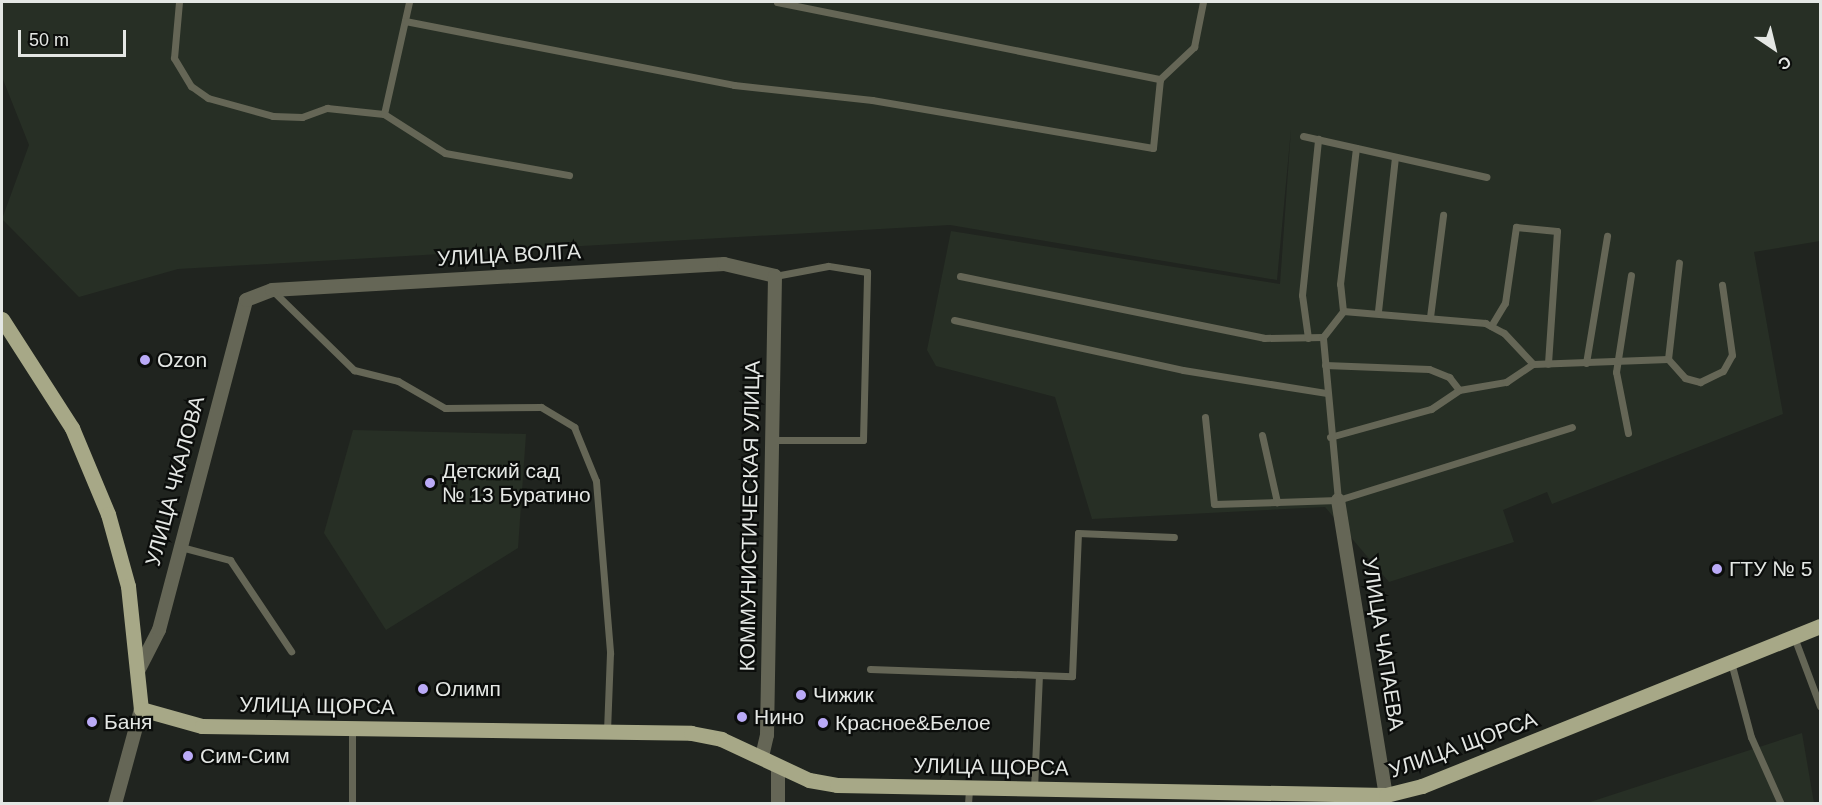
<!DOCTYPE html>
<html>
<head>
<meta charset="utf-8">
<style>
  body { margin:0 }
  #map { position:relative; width:1822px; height:805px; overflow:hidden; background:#20241f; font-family:Helvetica,sans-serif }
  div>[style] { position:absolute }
  .built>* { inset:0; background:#272f25 }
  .service>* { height:7px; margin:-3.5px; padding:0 3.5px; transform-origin:3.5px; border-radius:3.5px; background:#656656 }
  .minor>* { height:14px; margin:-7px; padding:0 7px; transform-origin:7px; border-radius:7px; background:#656656 }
  .primary>* { height:15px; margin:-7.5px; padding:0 7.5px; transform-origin:7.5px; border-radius:7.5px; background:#a7a887 }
  .dots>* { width:16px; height:16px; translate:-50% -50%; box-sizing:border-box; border:3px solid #0b0d0b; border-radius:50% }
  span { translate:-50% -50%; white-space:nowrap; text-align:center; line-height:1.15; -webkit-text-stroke:4.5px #0b0d0b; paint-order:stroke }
  .street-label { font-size:21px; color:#e4e7e4 }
  .poi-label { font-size:21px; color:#e4e7e4 }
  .left { translate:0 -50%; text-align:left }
  .frame { position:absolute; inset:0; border:3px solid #e4e7e4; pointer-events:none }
  .north { position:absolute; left:1744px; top:18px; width:60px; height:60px; -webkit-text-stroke:4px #0b0d0b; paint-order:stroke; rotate:145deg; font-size:16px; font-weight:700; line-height:24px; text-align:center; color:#e4e7e4 }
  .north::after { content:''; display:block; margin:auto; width:21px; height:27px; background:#e4e7e4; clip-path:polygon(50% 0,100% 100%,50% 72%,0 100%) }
  .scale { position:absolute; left:18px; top:30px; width:108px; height:27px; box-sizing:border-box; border:3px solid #e4e7e4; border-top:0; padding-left:8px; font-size:18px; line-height:21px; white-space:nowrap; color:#e4e7e4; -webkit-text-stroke:4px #0b0d0b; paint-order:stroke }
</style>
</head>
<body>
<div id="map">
  <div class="built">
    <div style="clip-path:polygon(2px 2px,1820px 2px,1820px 241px,1754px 252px,1783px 414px,1552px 504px,1547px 492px,1503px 510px,1514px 542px,1389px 582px,1325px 507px,1092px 519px,1055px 397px,936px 366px,927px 350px,951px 231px,1280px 284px,1291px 129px,1277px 280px,950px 225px,178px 269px,79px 297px,2px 219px,29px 145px,2px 77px)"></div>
    <div style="clip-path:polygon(353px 430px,526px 434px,518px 548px,386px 630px,324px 533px)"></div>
    <div style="clip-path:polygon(1802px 733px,1814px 803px,1584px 804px)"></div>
  </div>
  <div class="service">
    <div style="left:179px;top:2px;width:56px;rotate:95.1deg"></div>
    <div style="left:174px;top:58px;width:33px;rotate:59deg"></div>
    <div style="left:191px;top:86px;width:21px;rotate:35deg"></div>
    <div style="left:208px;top:98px;width:67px;rotate:15.5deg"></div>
    <div style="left:273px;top:116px;width:29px;rotate:2deg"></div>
    <div style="left:302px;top:117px;width:27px;rotate:-20deg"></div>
    <div style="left:327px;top:108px;width:57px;rotate:6deg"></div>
    <div style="left:384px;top:114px;width:115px;rotate:-77.4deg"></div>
    <div style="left:777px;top:2px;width:391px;rotate:11.4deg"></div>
    <div style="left:1160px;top:79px;width:47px;rotate:-43.3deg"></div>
    <div style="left:1194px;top:47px;width:46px;rotate:-78.7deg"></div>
    <div style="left:405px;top:21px;width:335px;rotate:11deg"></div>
    <div style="left:734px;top:85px;width:139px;rotate:6.2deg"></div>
    <div style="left:872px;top:100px;width:285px;rotate:9.7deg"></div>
    <div style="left:1153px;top:148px;width:69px;rotate:-84.2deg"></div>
    <div style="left:384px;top:114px;width:72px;rotate:32.6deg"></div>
    <div style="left:445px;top:153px;width:126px;rotate:10.1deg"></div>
    <div style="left:1303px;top:136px;width:188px;rotate:12.6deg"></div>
    <div style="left:960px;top:276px;width:310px;rotate:11.5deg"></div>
    <div style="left:1264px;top:338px;width:59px;rotate:-1deg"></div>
    <div style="left:274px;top:292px;width:112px;rotate:44.3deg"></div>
    <div style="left:354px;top:370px;width:45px;rotate:14deg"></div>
    <div style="left:398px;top:381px;width:54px;rotate:29.9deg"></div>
    <div style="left:445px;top:408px;width:96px;rotate:-0.6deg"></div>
    <div style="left:541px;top:407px;width:39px;rotate:31deg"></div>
    <div style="left:574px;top:427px;width:58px;rotate:67.8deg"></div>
    <div style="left:596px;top:481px;width:173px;rotate:85.3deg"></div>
    <div style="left:610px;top:653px;width:78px;rotate:92.2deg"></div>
    <div style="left:1343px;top:311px;width:27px;rotate:-96deg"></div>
    <div style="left:1340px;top:284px;width:137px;rotate:-83.3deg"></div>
    <div style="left:1378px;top:311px;width:155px;rotate:-83.7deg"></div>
    <div style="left:1430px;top:317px;width:103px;rotate:-82.7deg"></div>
    <div style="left:954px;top:320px;width:234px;rotate:12.3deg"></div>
    <div style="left:1183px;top:370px;width:146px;rotate:9.1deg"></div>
    <div style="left:1491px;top:326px;width:27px;rotate:-59deg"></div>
    <div style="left:1505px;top:303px;width:77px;rotate:-81.8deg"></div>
    <div style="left:1516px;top:227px;width:41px;rotate:5.6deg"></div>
    <div style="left:1557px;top:231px;width:133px;rotate:93.9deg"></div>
    <div style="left:1308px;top:338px;width:43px;rotate:-97.9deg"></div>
    <div style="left:1302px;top:295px;width:157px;rotate:-84.1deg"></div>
    <div style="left:1668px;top:359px;width:97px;rotate:-83.5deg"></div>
    <div style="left:1586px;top:363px;width:129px;rotate:-80.6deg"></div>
    <div style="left:1325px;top:365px;width:104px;rotate:2.2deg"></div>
    <div style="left:1429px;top:369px;width:22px;rotate:22deg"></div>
    <div style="left:1449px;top:377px;width:16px;rotate:52deg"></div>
    <div style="left:1205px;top:417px;width:87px;rotate:84.1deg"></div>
    <div style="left:1214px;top:504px;width:63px;rotate:-1.8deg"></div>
    <div style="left:1628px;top:433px;width:62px;rotate:-101.1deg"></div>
    <div style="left:1616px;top:372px;width:98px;rotate:-81.2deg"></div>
    <div style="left:1262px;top:435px;width:69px;rotate:77.4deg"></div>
    <div style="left:1277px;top:502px;width:61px;rotate:-1.9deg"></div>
    <div style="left:1338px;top:500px;width:245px;rotate:-17.3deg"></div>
    <div style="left:1330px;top:437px;width:105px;rotate:-15.5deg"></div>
    <div style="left:1431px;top:409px;width:34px;rotate:-34deg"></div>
    <div style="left:1459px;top:390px;width:48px;rotate:-9.7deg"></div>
    <div style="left:1506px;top:382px;width:32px;rotate:-34deg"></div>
    <div style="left:772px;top:440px;width:91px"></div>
    <div style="left:863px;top:440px;width:168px;rotate:-88.6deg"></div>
    <div style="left:867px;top:272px;width:39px;rotate:-171deg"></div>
    <div style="left:828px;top:266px;width:54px;rotate:169.3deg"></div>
    <div style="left:1338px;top:500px;width:164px;rotate:-95.3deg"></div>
    <div style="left:1323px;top:337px;width:33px;rotate:-52deg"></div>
    <div style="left:1343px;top:311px;width:143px;rotate:4.8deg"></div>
    <div style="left:1485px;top:323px;width:21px;rotate:28deg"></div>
    <div style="left:1504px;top:333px;width:42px;rotate:46.9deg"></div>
    <div style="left:1533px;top:364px;width:135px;rotate:-2.1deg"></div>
    <div style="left:1668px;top:359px;width:25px;rotate:48deg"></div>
    <div style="left:1685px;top:378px;width:16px;rotate:15deg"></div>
    <div style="left:1700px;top:382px;width:25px;rotate:-26deg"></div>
    <div style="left:1723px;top:371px;width:18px;rotate:-61deg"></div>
    <div style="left:1732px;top:355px;width:71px;rotate:-98.1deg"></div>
    <div style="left:181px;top:547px;width:51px;rotate:14.9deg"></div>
    <div style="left:230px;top:560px;width:110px;rotate:56.2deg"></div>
    <div style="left:1794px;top:637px;width:74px;rotate:69.4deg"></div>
    <div style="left:1731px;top:662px;width:78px;rotate:75.1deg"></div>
    <div style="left:1751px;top:737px;width:73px;rotate:65.9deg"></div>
    <div style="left:870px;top:669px;width:169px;rotate:2deg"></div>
    <div style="left:1034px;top:789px;width:114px;rotate:-87.5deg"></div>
    <div style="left:1039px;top:675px;width:33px;rotate:2deg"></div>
    <div style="left:1072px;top:676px;width:143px;rotate:-87.6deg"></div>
    <div style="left:1078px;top:533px;width:96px;rotate:2.4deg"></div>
    <div style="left:352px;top:804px;width:76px;rotate:-90deg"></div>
    <div style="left:968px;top:804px;width:16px;rotate:-86deg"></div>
  </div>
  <div class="minor">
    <div style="left:1338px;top:500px;width:299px;rotate:80.8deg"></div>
    <div style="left:138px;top:671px;width:46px;rotate:-62.9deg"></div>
    <div style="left:159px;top:630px;width:341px;rotate:-75.2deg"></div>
    <div style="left:246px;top:300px;width:28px;rotate:-21deg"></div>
    <div style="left:272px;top:290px;width:453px;rotate:-3.3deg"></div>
    <div style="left:724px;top:264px;width:52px;rotate:13.2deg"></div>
    <div style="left:775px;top:276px;width:459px;rotate:91deg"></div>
    <div style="left:767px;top:735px;width:23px;rotate:103deg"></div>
    <div style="left:115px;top:804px;width:98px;rotate:-74.7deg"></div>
    <div style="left:778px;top:804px;width:37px;rotate:-90deg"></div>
  </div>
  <div class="primary">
    <div style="left:2px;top:319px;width:130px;rotate:57.3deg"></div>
    <div style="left:72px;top:428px;width:93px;rotate:67.3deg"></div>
    <div style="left:108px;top:514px;width:75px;rotate:74.5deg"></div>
    <div style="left:128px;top:586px;width:124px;rotate:84deg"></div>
    <div style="left:141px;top:709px;width:63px;rotate:15.6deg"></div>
    <div style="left:202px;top:726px;width:489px;rotate:0.8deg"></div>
    <div style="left:691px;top:733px;width:31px;rotate:11deg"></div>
    <div style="left:721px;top:739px;width:97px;rotate:25deg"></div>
    <div style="left:809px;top:780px;width:28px;rotate:10deg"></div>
    <div style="left:837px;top:785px;width:549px;rotate:1.04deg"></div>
    <div style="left:1386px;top:795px;width:37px;rotate:-14deg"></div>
    <div style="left:1422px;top:786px;width:429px;rotate:-21.9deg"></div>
  </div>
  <div class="dots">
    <div style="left:145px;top:360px;background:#baaaf7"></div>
    <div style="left:430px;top:483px;background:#baaaf7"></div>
    <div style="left:1717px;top:569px;background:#baaaf7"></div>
    <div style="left:423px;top:689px;background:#baaaf7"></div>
    <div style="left:801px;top:695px;background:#baaaf7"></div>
    <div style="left:742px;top:717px;background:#baaaf7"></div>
    <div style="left:92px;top:722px;background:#baaaf7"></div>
    <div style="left:823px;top:723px;background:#baaaf7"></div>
    <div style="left:188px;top:756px;background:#baaaf7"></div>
  </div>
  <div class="street-label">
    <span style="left:509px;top:255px;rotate:-3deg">УЛИЦА ВОЛГА</span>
    <span style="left:175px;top:481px;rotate:-75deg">УЛИЦА ЧКАЛОВА</span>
    <span style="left:750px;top:516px;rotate:-89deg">КОММУНИСТИЧЕСКАЯ УЛИЦА</span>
    <span style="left:1383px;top:644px;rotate:81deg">УЛИЦА ЧАПАЕВА</span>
    <span style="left:317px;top:706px;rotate:1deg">УЛИЦА ЩОРСА</span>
    <span style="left:1463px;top:745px;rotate:-20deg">УЛИЦА ЩОРСА</span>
    <span style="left:991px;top:767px;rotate:1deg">УЛИЦА ЩОРСА</span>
  </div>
  <div class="poi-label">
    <span class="left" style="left:157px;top:360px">Ozon</span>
    <span class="left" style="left:442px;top:483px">Детский сад<br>№ 13 Буратино</span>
    <span class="left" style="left:1729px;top:569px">ГТУ № 5</span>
    <span class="left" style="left:435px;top:689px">Олимп</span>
    <span class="left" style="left:813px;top:695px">Чижик</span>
    <span class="left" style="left:754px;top:717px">Нино</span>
    <span class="left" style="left:104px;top:722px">Баня</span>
    <span class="left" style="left:835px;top:723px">Красное&amp;Белое</span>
    <span class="left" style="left:200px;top:756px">Сим-Сим</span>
  </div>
  <div class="frame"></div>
  <div class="north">С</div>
  <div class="scale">50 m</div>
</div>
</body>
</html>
